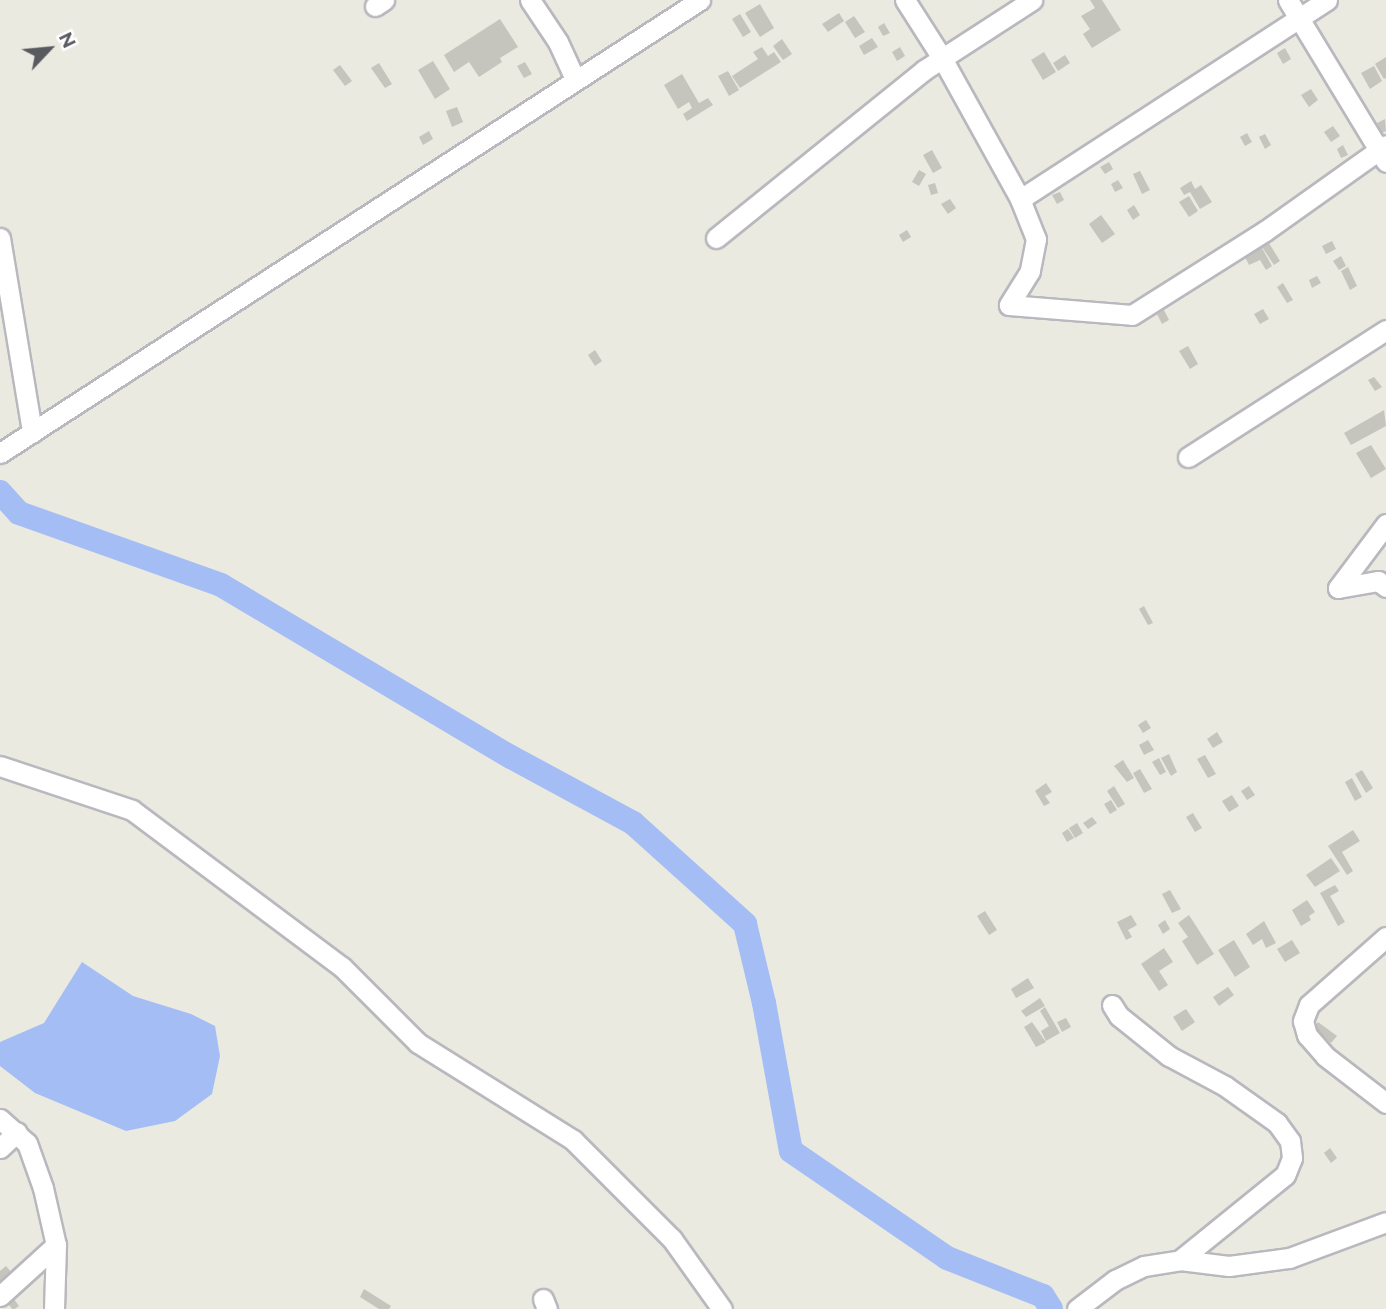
<!DOCTYPE html>
<html>
<head>
<meta charset="utf-8">
<style>
  body { margin:0 }
  #map { position:relative; width:1386px; height:1309px; overflow:hidden; background:#eaeae0; font-family:Raleway,sans-serif }
  div>[style] { position:absolute }
  .water>* { inset:0; background:#a5bdf5 }
  .river>* { height:24px; margin:-12px; padding:0 12px; transform-origin:12px; border-radius:12px; background:#a5bdf5 }
  .building>* { inset:0; background:#c6c5bd }
  .roads { filter:drop-shadow(2px 0 #b8b8be) drop-shadow(-2px 0 #b8b8be) drop-shadow(0 2px #b8b8be) drop-shadow(0 -2px #b8b8be) }
  .minor>* { height:19px; margin:-9.5px; padding:0 9.5px; transform-origin:9.5px; border-radius:9.5px; background:#fff }
  span { translate:-50% -50%; white-space:nowrap; text-align:center; line-height:1.15; -webkit-text-stroke:7px #fff; paint-order:stroke }
  .north { position:absolute; left:14px; top:14px; width:70px; height:70px; -webkit-text-stroke:5px #fff; paint-order:stroke; rotate:64deg; font-size:19px; font-weight:700; line-height:28px; text-align:center; color:#595a60 }
  .north::after { content:''; display:block; margin:auto; width:24px; height:32px; background:#595a60; clip-path:polygon(50% 0,100% 100%,50% 72%,0 100%) }
</style>
</head>
<body>
<div id="map">
  <div class="water">
    <div style="clip-path:polygon(82px 962px,133px 996px,191px 1014px,215px 1026px,220px 1056px,212px 1094px,175px 1121px,126px 1131px,35px 1093px,0 1066px,0 1042px,44px 1023px)"></div>
  </div>
  <div class="river">
    <div style="left:0;top:492px;width:28px;rotate:48deg"></div>
    <div style="left:19px;top:513px;width:214px;rotate:19.6deg"></div>
    <div style="left:221px;top:585px;width:337px;rotate:30.7deg"></div>
    <div style="left:511px;top:757px;width:139px;rotate:28.4deg"></div>
    <div style="left:633px;top:823px;width:151px;rotate:42deg"></div>
    <div style="left:745px;top:924px;width:81px;rotate:76.5deg"></div>
    <div style="left:764px;top:1003px;width:150px;rotate:79.7deg"></div>
    <div style="left:791px;top:1151px;width:189px;rotate:34.4deg"></div>
    <div style="left:947px;top:1258px;width:103px;rotate:21.6deg"></div>
    <div style="left:1043px;top:1296px;width:15px;rotate:58deg"></div>
  </div>
  <div class="building">
    <div style="clip-path:polygon(1090px 0,1102px 0,1121px 30px,1092px 48px,1083px 34px,1090px 29px,1081px 16px,1095px 8px)"></div>
    <div style="clip-path:polygon(760px 4px,774px 28px,760px 37px,745px 13px)"></div>
    <div style="clip-path:polygon(839px 13px,844px 21px,828px 32px,822px 24px)"></div>
    <div style="clip-path:polygon(740px 14px,751px 32px,743px 37px,732px 19px)"></div>
    <div style="clip-path:polygon(854px 16px,865px 32px,855px 38px,845px 22px)"></div>
    <div style="clip-path:polygon(500px 19px,518px 47px,500px 58px,502px 62px,479px 77px,469px 62px,454px 72px,444px 55px)"></div>
    <div style="clip-path:polygon(884px 23px,890px 33px,883px 36px,878px 27px)"></div>
    <div style="clip-path:polygon(872px 38px,878px 47px,864px 55px,859px 46px)"></div>
    <div style="clip-path:polygon(782px 39px,792px 54px,783px 60px,773px 46px)"></div>
    <div style="clip-path:polygon(762px 47px,768px 56px,774px 52px,781px 62px,740px 88px,732px 76px,758px 59px,753px 52px)"></div>
    <div style="clip-path:polygon(900px 47px,905px 56px,897px 61px,892px 52px)"></div>
    <div style="clip-path:polygon(1285px 48px,1291px 59px,1283px 64px,1277px 53px)"></div>
    <div style="clip-path:polygon(1044px 52px,1056px 72px,1043px 80px,1031px 60px)"></div>
    <div style="clip-path:polygon(1065px 55px,1070px 63px,1058px 71px,1053px 63px)"></div>
    <div style="clip-path:polygon(1386px 57px,1386px 78px,1384px 79px,1375px 64px)"></div>
    <div style="clip-path:polygon(433px 61px,450px 89px,435px 99px,418px 70px)"></div>
    <div style="clip-path:polygon(525px 62px,532px 74px,524px 78px,517px 66px)"></div>
    <div style="clip-path:polygon(379px 63px,392px 84px,385px 88px,371px 68px)"></div>
    <div style="clip-path:polygon(340px 65px,352px 81px,345px 86px,333px 70px)"></div>
    <div style="clip-path:polygon(1374px 66px,1382px 81px,1370px 89px,1361px 73px)"></div>
    <div style="clip-path:polygon(728px 71px,739px 90px,729px 96px,718px 76px)"></div>
    <div style="clip-path:polygon(682px 74px,699px 103px,708px 98px,713px 105px,687px 121px,683px 114px,692px 108px,689px 102px,678px 109px,664px 85px)"></div>
    <div style="clip-path:polygon(1311px 89px,1318px 100px,1309px 107px,1301px 95px)"></div>
    <div style="clip-path:polygon(457px 107px,463px 122px,452px 127px,446px 111px)"></div>
    <div style="clip-path:polygon(1385px 119px,1386px 131px,1382px 133px,1377px 123px)"></div>
    <div style="clip-path:polygon(1333px 126px,1340px 136px,1331px 142px,1324px 132px)"></div>
    <div style="clip-path:polygon(429px 131px,433px 139px,423px 145px,419px 137px)"></div>
    <div style="clip-path:polygon(1247px 133px,1252px 142px,1245px 146px,1240px 137px)"></div>
    <div style="clip-path:polygon(1265px 134px,1271px 145px,1265px 149px,1259px 137px)"></div>
    <div style="clip-path:polygon(1343px 145px,1348px 155px,1341px 158px,1337px 149px)"></div>
    <div style="clip-path:polygon(932px 150px,942px 168px,933px 173px,923px 155px)"></div>
    <div style="clip-path:polygon(1109px 162px,1113px 169px,1105px 174px,1100px 167px)"></div>
    <div style="clip-path:polygon(919px 170px,926px 174px,919px 186px,912px 182px)"></div>
    <div style="clip-path:polygon(1140px 171px,1150px 190px,1142px 194px,1133px 174px)"></div>
    <div style="clip-path:polygon(1118px 180px,1123px 188px,1115px 192px,1111px 184px)"></div>
    <div style="clip-path:polygon(1191px 181px,1195px 189px,1201px 185px,1212px 202px,1200px 209px,1190px 192px,1184px 195px,1180px 188px)"></div>
    <div style="clip-path:polygon(935px 183px,938px 193px,931px 195px,928px 185px)"></div>
    <div style="clip-path:polygon(1060px 192px,1064px 200px,1057px 204px,1052px 195px)"></div>
    <div style="clip-path:polygon(1189px 196px,1198px 211px,1189px 217px,1179px 202px)"></div>
    <div style="clip-path:polygon(950px 199px,956px 208px,948px 214px,941px 204px)"></div>
    <div style="clip-path:polygon(1134px 205px,1140px 215px,1133px 220px,1127px 210px)"></div>
    <div style="clip-path:polygon(1101px 215px,1115px 234px,1102px 243px,1089px 224px)"></div>
    <div style="clip-path:polygon(907px 230px,911px 237px,903px 242px,899px 235px)"></div>
    <div style="clip-path:polygon(1332px 241px,1336px 249px,1326px 254px,1322px 246px)"></div>
    <div style="clip-path:polygon(1269px 243px,1280px 261px,1274px 265px,1262px 247px)"></div>
    <div style="clip-path:polygon(1262px 248px,1272px 266px,1266px 270px,1260px 260px,1249px 265px,1245px 257px)"></div>
    <div style="clip-path:polygon(1341px 256px,1346px 266px,1339px 270px,1333px 261px)"></div>
    <div style="clip-path:polygon(1348px 267px,1357px 286px,1350px 290px,1341px 271px)"></div>
    <div style="clip-path:polygon(1317px 276px,1321px 283px,1312px 288px,1309px 280px)"></div>
    <div style="clip-path:polygon(1283px 283px,1293px 300px,1287px 303px,1277px 287px)"></div>
    <div style="clip-path:polygon(1263px 309px,1269px 319px,1260px 324px,1254px 314px)"></div>
    <div style="clip-path:polygon(1164px 310px,1169px 320px,1162px 324px,1157px 314px)"></div>
    <div style="clip-path:polygon(1188px 346px,1198px 364px,1190px 369px,1179px 351px)"></div>
    <div style="clip-path:polygon(595px 350px,602px 361px,595px 366px,588px 355px)"></div>
    <div style="clip-path:polygon(1374px 377px,1382px 387px,1375px 391px,1368px 380px)"></div>
    <div style="clip-path:polygon(1384px 410px,1386px 426px,1351px 445px,1344px 433px)"></div>
    <div style="clip-path:polygon(1371px 445px,1386px 469px,1371px 478px,1356px 453px)"></div>
    <div style="clip-path:polygon(1144px 606px,1153px 623px,1148px 625px,1139px 609px)"></div>
    <div style="clip-path:polygon(1146px 720px,1151px 728px,1143px 733px,1138px 725px)"></div>
    <div style="clip-path:polygon(1217px 732px,1223px 742px,1213px 748px,1207px 739px)"></div>
    <div style="clip-path:polygon(1148px 740px,1154px 750px,1144px 755px,1139px 745px)"></div>
    <div style="clip-path:polygon(1169px 754px,1177px 772px,1171px 776px,1161px 758px)"></div>
    <div style="clip-path:polygon(1205px 755px,1216px 774px,1208px 778px,1197px 759px)"></div>
    <div style="clip-path:polygon(1159px 758px,1166px 772px,1160px 775px,1152px 762px)"></div>
    <div style="clip-path:polygon(1123px 760px,1134px 778px,1127px 782px,1114px 766px)"></div>
    <div style="clip-path:polygon(1140px 769px,1152px 789px,1144px 793px,1133px 773px)"></div>
    <div style="clip-path:polygon(1362px 770px,1373px 788px,1366px 793px,1355px 774px)"></div>
    <div style="clip-path:polygon(1352px 778px,1362px 797px,1355px 801px,1345px 782px)"></div>
    <div style="clip-path:polygon(1046px 783px,1052px 792px,1045px 796px,1050px 803px,1044px 806px,1035px 791px)"></div>
    <div style="clip-path:polygon(1114px 786px,1125px 804px,1118px 808px,1107px 791px)"></div>
    <div style="clip-path:polygon(1249px 786px,1255px 795px,1247px 800px,1241px 791px)"></div>
    <div style="clip-path:polygon(1232px 795px,1239px 806px,1229px 812px,1222px 801px)"></div>
    <div style="clip-path:polygon(1111px 800px,1117px 810px,1110px 814px,1104px 804px)"></div>
    <div style="clip-path:polygon(1193px 813px,1202px 828px,1195px 832px,1186px 817px)"></div>
    <div style="clip-path:polygon(1092px 817px,1097px 823px,1088px 829px,1083px 823px)"></div>
    <div style="clip-path:polygon(1077px 823px,1083px 833px,1075px 838px,1069px 828px)"></div>
    <div style="clip-path:polygon(1068px 829px,1074px 838px,1067px 842px,1062px 833px)"></div>
    <div style="clip-path:polygon(1353px 830px,1360px 841px,1342px 852px,1353px 871px,1347px 875px,1328px 846px)"></div>
    <div style="clip-path:polygon(1331px 858px,1340px 871px,1315px 887px,1306px 875px)"></div>
    <div style="clip-path:polygon(1335px 885px,1339px 891px,1330px 896px,1345px 922px,1338px 926px,1320px 893px)"></div>
    <div style="clip-path:polygon(1170px 890px,1181px 909px,1172px 913px,1162px 894px)"></div>
    <div style="clip-path:polygon(1307px 900px,1315px 912px,1309px 916px,1311px 920px,1301px 926px,1292px 910px)"></div>
    <div style="clip-path:polygon(985px 911px,997px 930px,989px 935px,977px 916px)"></div>
    <div style="clip-path:polygon(1131px 915px,1137px 925px,1128px 930px,1132px 937px,1126px 940px,1117px 922px)"></div>
    <div style="clip-path:polygon(1189px 915px,1214px 954px,1197px 965px,1182px 941px,1188px 937px,1178px 923px)"></div>
    <div style="clip-path:polygon(1165px 920px,1170px 929px,1163px 934px,1158px 925px)"></div>
    <div style="clip-path:polygon(1264px 921px,1276px 943px,1266px 948px,1262px 939px,1253px 945px,1246px 934px)"></div>
    <div style="clip-path:polygon(1234px 940px,1250px 967px,1235px 977px,1218px 950px)"></div>
    <div style="clip-path:polygon(1292px 940px,1300px 953px,1285px 962px,1277px 949px)"></div>
    <div style="clip-path:polygon(1164px 948px,1173px 962px,1159px 971px,1168px 985px,1159px 991px,1141px 964px)"></div>
    <div style="clip-path:polygon(1028px 978px,1034px 988px,1016px 998px,1011px 989px)"></div>
    <div style="clip-path:polygon(1228px 987px,1234px 995px,1219px 1006px,1213px 997px)"></div>
    <div style="clip-path:polygon(1040px 998px,1045px 1006px,1026px 1017px,1021px 1011px)"></div>
    <div style="clip-path:polygon(1045px 1007px,1060px 1033px,1046px 1041px,1041px 1031px,1049px 1026px,1040px 1011px)"></div>
    <div style="clip-path:polygon(1186px 1009px,1195px 1022px,1182px 1031px,1173px 1017px)"></div>
    <div style="clip-path:polygon(1066px 1018px,1071px 1027px,1062px 1032px,1057px 1022px)"></div>
    <div style="clip-path:polygon(1032px 1022px,1046px 1042px,1036px 1047px,1024px 1027px)"></div>
    <div style="clip-path:polygon(1318px 1022px,1337px 1036px,1331px 1043px,1313px 1029px)"></div>
    <div style="clip-path:polygon(1330px 1148px,1337px 1158px,1331px 1163px,1324px 1153px)"></div>
    <div style="clip-path:polygon(6px 1266px,12px 1273px,0 1284px,0 1271px)"></div>
    <div style="clip-path:polygon(364px 1289px,391px 1306px,389px 1309px,379px 1309px,360px 1297px)"></div>
    <div style="clip-path:polygon(8px 1291px,19px 1306px,15px 1309px,12px 1309px,2px 1295px)"></div>
  </div>
  <div class="roads">
    <div class="minor">
      <div style="left:530px;top:0;width:50px;rotate:56.3deg"></div>
      <div style="left:558px;top:42px;width:41px;rotate:65.3deg"></div>
      <div style="left:905px;top:0;width:69px;rotate:57.5deg"></div>
      <div style="left:942px;top:58px;width:161px;rotate:61deg"></div>
      <div style="left:1288px;top:0;width:189px;rotate:58.8deg"></div>
      <div style="left:1327px;top:0;width:366px;rotate:147deg"></div>
      <div style="left:1020px;top:199px;width:43px;rotate:68.2deg"></div>
      <div style="left:1036px;top:239px;width:33px;rotate:101deg"></div>
      <div style="left:1030px;top:271px;width:40px;rotate:122deg"></div>
      <div style="left:1009px;top:305px;width:123px;rotate:4.6deg"></div>
      <div style="left:1132px;top:315px;width:157px;rotate:-32.3deg"></div>
      <div style="left:1265px;top:231px;width:148px;rotate:-35.4deg"></div>
      <div style="left:375px;top:6px;width:11px;rotate:-34deg"></div>
      <div style="left:0;top:238px;width:197px;rotate:80.6deg"></div>
      <div style="left:716px;top:238px;width:267px;rotate:-38.9deg"></div>
      <div style="left:924px;top:70px;width:129px;rotate:-32.9deg"></div>
      <div style="left:0;top:453px;width:834px;rotate:-32.91deg"></div>
      <div style="left:1188px;top:457px;width:235px;rotate:-32.7deg"></div>
      <div style="left:1338px;top:588px;width:80px;rotate:-53.1deg"></div>
      <div style="left:1338px;top:588px;width:41px;rotate:-9.9deg"></div>
      <div style="left:1378px;top:581px;width:10px;rotate:37deg"></div>
      <div style="left:0;top:766px;width:139px;rotate:18.4deg"></div>
      <div style="left:132px;top:810px;width:262px;rotate:36.8deg"></div>
      <div style="left:342px;top:967px;width:107px;rotate:45deg"></div>
      <div style="left:418px;top:1043px;width:183px;rotate:32deg"></div>
      <div style="left:573px;top:1140px;width:140px;rotate:45deg"></div>
      <div style="left:672px;top:1239px;width:86px;rotate:54.5deg"></div>
      <div style="left:1386px;top:937px;width:103px;rotate:138.6deg"></div>
      <div style="left:1309px;top:1005px;width:17px;rotate:111deg"></div>
      <div style="left:1303px;top:1021px;width:15px;rotate:74deg"></div>
      <div style="left:1307px;top:1035px;width:28px;rotate:49deg"></div>
      <div style="left:1325px;top:1056px;width:77px;rotate:37.6deg"></div>
      <div style="left:1112px;top:1005px;width:13px;rotate:58deg"></div>
      <div style="left:1119px;top:1016px;width:64px;rotate:38.7deg"></div>
      <div style="left:1169px;top:1056px;width:64px;rotate:28.2deg"></div>
      <div style="left:1225px;top:1086px;width:64px;rotate:35.4deg"></div>
      <div style="left:1277px;top:1123px;width:22px;rotate:54deg"></div>
      <div style="left:1290px;top:1141px;width:17px;rotate:83deg"></div>
      <div style="left:1292px;top:1158px;width:18px;rotate:112deg"></div>
      <div style="left:1285px;top:1175px;width:135px;rotate:141deg"></div>
      <div style="left:0;top:1119px;width:36px;rotate:42deg"></div>
      <div style="left:27px;top:1143px;width:48px;rotate:70.4deg"></div>
      <div style="left:43px;top:1188px;width:58px;rotate:77.2deg"></div>
      <div style="left:56px;top:1245px;width:64px;rotate:91.8deg"></div>
      <div style="left:0;top:1148px;width:23px;rotate:-43deg"></div>
      <div style="left:0;top:1296px;width:76px;rotate:-42.3deg"></div>
      <div style="left:543px;top:1299px;width:11px;rotate:68deg"></div>
      <div style="left:1077px;top:1309px;width:48px;rotate:-37.3deg"></div>
      <div style="left:1115px;top:1280px;width:32px;rotate:-26deg"></div>
      <div style="left:1144px;top:1266px;width:36px;rotate:-9deg"></div>
      <div style="left:1180px;top:1260px;width:49px;rotate:7deg"></div>
      <div style="left:1229px;top:1266px;width:61px;rotate:-7.6deg"></div>
      <div style="left:1289px;top:1258px;width:103px;rotate:-20.4deg"></div>
    </div>
  </div>
  <div class="north">N</div>
</div>
</body>
</html>
